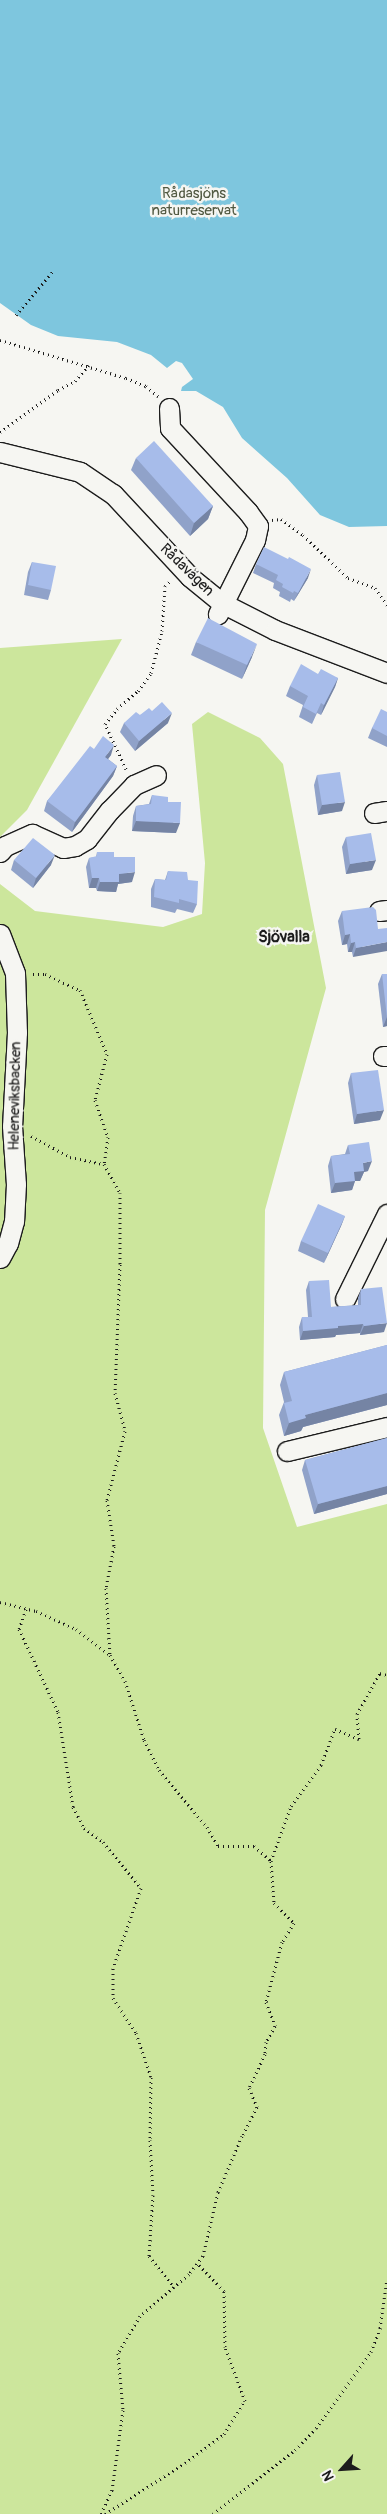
<!DOCTYPE html>
<html>
<head>
<meta charset="utf-8">
<style>
  body { margin:0 }
  #map { position:relative; width:387px; height:2514px; overflow:hidden; background:#f6f6f2; font-family:Pangolin,sans-serif }
  div>[style] { position:absolute }
  .green>* { inset:0; background:#cce69c }
  .water>* { inset:0; background:#7ec6de }
  .path>* { height:3px; margin-top:-1.5px; transform-origin:0; background:repeating-linear-gradient(90deg,#1c1c1c 0 1px,transparent 0 5px) }
  .roads { filter:drop-shadow(1px 0 #1c1c1c) drop-shadow(-1px 0 #1c1c1c) drop-shadow(0 1px #1c1c1c) drop-shadow(0 -1px #1c1c1c) }
  .minor>* { height:19px; margin:-9.5px; padding:0 9.5px; transform-origin:9.5px; border-radius:9.5px; background:#f6f6f2 }
  .wall>* { inset:0; background:#90a2c9 }
  .shaded-wall>* { inset:0; background:#7584a4 }
  .building>* { inset:0; background:#a7bcea }
  span { translate:-50% -50%; white-space:nowrap; text-align:center; line-height:1.15; -webkit-text-stroke:5px #f6f6f2; paint-order:stroke }
  .park-label { font-size:15px; color:#515942 }
  .street-label { font-size:15px; color:#1c1c1c }
  .neighbourhood-label { font-size:16px; color:#1c1c1c; font-weight:700 }
  .north { position:absolute; left:317px; top:2444px; width:50px; height:50px; -webkit-text-stroke:4px #f6f6f2; paint-order:stroke; rotate:244deg; font-size:14px; font-weight:700; line-height:20px; text-align:center; color:#1c1c1c }
  .north::after { content:''; display:block; margin:auto; width:18px; height:22px; background:#1c1c1c; clip-path:polygon(50% 0,100% 100%,50% 72%,0 100%) }
</style>
</head>
<body>
<div id="map">
  <div class="green">
    <div style="clip-path:polygon(122px 639px,27px 810px,0 837px,0 648px)"></div>
    <div style="clip-path:polygon(208px 712px,260px 738px,283px 764px,326px 988px,265px 1210px,263px 1428px,297px 1527px,387px 1504px,387px 2514px,0 2514px,0 884px,35px 911px,163px 927px,202px 914px,205px 863px,192px 724px)"></div>
  </div>
  <div class="water">
    <div style="clip-path:polygon(0 0,387px 0,387px 526px,349px 527px,320px 515px,287px 478px,242px 438px,223px 407px,196px 391px,181px 391px,182px 387px,193px 379px,182px 363px,176px 361px,167px 368px,151px 355px,117px 342px,58px 336px,31px 325px,0 303px)"></div>
  </div>
  <div class="path">
    <div style="left:16px;top:315px;width:59px;rotate:-49.8deg"></div>
    <div style="left:0;top:340px;width:132px;rotate:16.8deg"></div>
    <div style="left:126px;top:378px;width:22px;rotate:22deg"></div>
    <div style="left:146px;top:386px;width:16px;rotate:40deg"></div>
    <div style="left:0;top:432px;width:72px;rotate:-35.9deg"></div>
    <div style="left:58px;top:390px;width:19px;rotate:-28deg"></div>
    <div style="left:75px;top:381px;width:21px;rotate:-49deg"></div>
    <div style="left:272px;top:520px;width:9px;rotate:-6deg"></div>
    <div style="left:281px;top:519px;width:27px;rotate:36deg"></div>
    <div style="left:303px;top:535px;width:62px;rotate:43.7deg"></div>
    <div style="left:348px;top:578px;width:29px;rotate:20deg"></div>
    <div style="left:375px;top:588px;width:21px;rotate:55deg"></div>
    <div style="left:126px;top:769px;width:50px;rotate:-115deg"></div>
    <div style="left:105px;top:724px;width:19px;rotate:-51deg"></div>
    <div style="left:117px;top:709px;width:28px;rotate:-41deg"></div>
    <div style="left:138px;top:691px;width:22px;rotate:-54deg"></div>
    <div style="left:151px;top:673px;width:43px;rotate:-75.3deg"></div>
    <div style="left:162px;top:631px;width:45px;rotate:-86.2deg"></div>
    <div style="left:165px;top:586px;width:8px;rotate:-45deg"></div>
    <div style="left:33px;top:974px;width:12px"></div>
    <div style="left:45px;top:974px;width:38px;rotate:25deg"></div>
    <div style="left:80px;top:990px;width:69px;rotate:67.1deg"></div>
    <div style="left:107px;top:1054px;width:48px;rotate:104.6deg"></div>
    <div style="left:95px;top:1100px;width:39px;rotate:71deg"></div>
    <div style="left:108px;top:1137px;width:27px;rotate:98deg"></div>
    <div style="left:104px;top:1164px;width:33px;rotate:61deg"></div>
    <div style="left:120px;top:1193px;width:71px;rotate:90deg"></div>
    <div style="left:120px;top:1264px;width:129px;rotate:92.2deg"></div>
    <div style="left:115px;top:1393px;width:39px;rotate:75deg"></div>
    <div style="left:125px;top:1431px;width:71px;rotate:104.6deg"></div>
    <div style="left:107px;top:1500px;width:47px;rotate:81.3deg"></div>
    <div style="left:114px;top:1546px;width:43px;rotate:100.8deg"></div>
    <div style="left:106px;top:1588px;width:67px;rotate:86.6deg"></div>
    <div style="left:31px;top:1136px;width:44px;rotate:28.3deg"></div>
    <div style="left:70px;top:1157px;width:35px;rotate:12deg"></div>
    <div style="left:0;top:1602px;width:37px;rotate:14deg"></div>
    <div style="left:36px;top:1611px;width:44px;rotate:24.2deg"></div>
    <div style="left:76px;top:1629px;width:43px;rotate:37.4deg"></div>
    <div style="left:110px;top:1655px;width:30px;rotate:60deg"></div>
    <div style="left:125px;top:1681px;width:62px;rotate:72.1deg"></div>
    <div style="left:144px;top:1740px;width:34px;rotate:63deg"></div>
    <div style="left:159px;top:1770px;width:75px;rotate:49.9deg"></div>
    <div style="left:207px;top:1827px;width:22px;rotate:60deg"></div>
    <div style="left:218px;top:1846px;width:36px"></div>
    <div style="left:254px;top:1846px;width:23px;rotate:41deg"></div>
    <div style="left:271px;top:1861px;width:42px;rotate:85.9deg"></div>
    <div style="left:274px;top:1903px;width:28px;rotate:45deg"></div>
    <div style="left:294px;top:1923px;width:22px;rotate:122deg"></div>
    <div style="left:282px;top:1942px;width:62px;rotate:104.9deg"></div>
    <div style="left:266px;top:2002px;width:26px;rotate:69deg"></div>
    <div style="left:275px;top:2026px;width:18px;rotate:119deg"></div>
    <div style="left:266px;top:2042px;width:12px;rotate:95deg"></div>
    <div style="left:265px;top:2054px;width:38px;rotate:115deg"></div>
    <div style="left:249px;top:2088px;width:21px;rotate:67deg"></div>
    <div style="left:257px;top:2107px;width:33px;rotate:117deg"></div>
    <div style="left:242px;top:2136px;width:61px;rotate:113.2deg"></div>
    <div style="left:218px;top:2192px;width:66px;rotate:103.2deg"></div>
    <div style="left:203px;top:2256px;width:23px;rotate:128deg"></div>
    <div style="left:189px;top:2274px;width:65px;rotate:139.4deg"></div>
    <div style="left:140px;top:2316px;width:43px;rotate:120.7deg"></div>
    <div style="left:118px;top:2353px;width:57px;rotate:85deg"></div>
    <div style="left:123px;top:2410px;width:81px;rotate:97.8deg"></div>
    <div style="left:112px;top:2490px;width:26px;rotate:115deg"></div>
    <div style="left:26px;top:1609px;width:21px;rotate:109deg"></div>
    <div style="left:19px;top:1629px;width:92px;rotate:64.8deg"></div>
    <div style="left:58px;top:1712px;width:96px;rotate:81deg"></div>
    <div style="left:73px;top:1807px;width:24px;rotate:62deg"></div>
    <div style="left:84px;top:1828px;width:24px;rotate:36deg"></div>
    <div style="left:103px;top:1842px;width:60px;rotate:50.4deg"></div>
    <div style="left:141px;top:1888px;width:85px;rotate:109.3deg"></div>
    <div style="left:113px;top:1968px;width:30px;rotate:90deg"></div>
    <div style="left:113px;top:1998px;width:42px;rotate:56.7deg"></div>
    <div style="left:136px;top:2033px;width:46px;rotate:71.2deg"></div>
    <div style="left:151px;top:2077px;width:63px;rotate:90.9deg"></div>
    <div style="left:150px;top:2140px;width:55px;rotate:86.9deg"></div>
    <div style="left:153px;top:2195px;width:61px;rotate:93.8deg"></div>
    <div style="left:149px;top:2256px;width:40px;rotate:51deg"></div>
    <div style="left:271px;top:1861px;width:59px;rotate:-70deg"></div>
    <div style="left:291px;top:1806px;width:51px;rotate:-53.8deg"></div>
    <div style="left:321px;top:1765px;width:39px;rotate:-69deg"></div>
    <div style="left:335px;top:1729px;width:26px;rotate:23deg"></div>
    <div style="left:359px;top:1739px;width:25px;rotate:-95deg"></div>
    <div style="left:357px;top:1714px;width:47px;rotate:-60.7deg"></div>
    <div style="left:380px;top:1673px;width:7px;rotate:16deg"></div>
    <div style="left:105px;top:2514px;width:95px;rotate:-32.5deg"></div>
    <div style="left:185px;top:2463px;width:49px;rotate:-36.6deg"></div>
    <div style="left:224px;top:2434px;width:39px;rotate:-58deg"></div>
    <div style="left:245px;top:2401px;width:58px;rotate:-110.3deg"></div>
    <div style="left:225px;top:2347px;width:56px;rotate:-91deg"></div>
    <div style="left:224px;top:2291px;width:37px;rotate:-134deg"></div>
    <div style="left:213px;top:2514px;width:104px;rotate:-38deg"></div>
    <div style="left:295px;top:2450px;width:30px;rotate:-46deg"></div>
    <div style="left:316px;top:2428px;width:94px;rotate:-54.1deg"></div>
    <div style="left:371px;top:2352px;width:26px;rotate:-69deg"></div>
    <div style="left:380px;top:2328px;width:49px;rotate:-81.9deg"></div>
  </div>
  <div class="roads">
    <div class="minor">
      <div style="left:169px;top:408px;width:20px;rotate:87deg"></div>
      <div style="left:170px;top:428px;width:115px;rotate:47.1deg"></div>
      <div style="left:248px;top:512px;width:17px;rotate:54deg"></div>
      <div style="left:258px;top:526px;width:14px;rotate:102deg"></div>
      <div style="left:255px;top:540px;width:83px;rotate:116.6deg"></div>
      <div style="left:0;top:452px;width:82px;rotate:14deg"></div>
      <div style="left:80px;top:472px;width:40px;rotate:34deg"></div>
      <div style="left:113px;top:494px;width:113px;rotate:47.1deg"></div>
      <div style="left:190px;top:577px;width:41px;rotate:39.1deg"></div>
      <div style="left:222px;top:603px;width:59px;rotate:27deg"></div>
      <div style="left:275px;top:630px;width:120px;rotate:21deg"></div>
      <div style="left:374px;top:813px;width:13px;rotate:-9deg"></div>
      <div style="left:0;top:852px;width:8px;rotate:-50deg"></div>
      <div style="left:5px;top:846px;width:30px;rotate:-24deg"></div>
      <div style="left:32px;top:834px;width:34px;rotate:24deg"></div>
      <div style="left:63px;top:848px;width:12px;rotate:-9deg"></div>
      <div style="left:75px;top:846px;width:14px;rotate:-30deg"></div>
      <div style="left:87px;top:839px;width:37px;rotate:-52deg"></div>
      <div style="left:110px;top:810px;width:35px;rotate:-46deg"></div>
      <div style="left:134px;top:785px;width:24px;rotate:-24deg"></div>
      <div style="left:379px;top:911px;width:8px;rotate:-7deg"></div>
      <div style="left:0;top:934px;width:42px;rotate:69deg"></div>
      <div style="left:15px;top:973px;width:59px;rotate:88.1deg"></div>
      <div style="left:17px;top:1032px;width:94px;rotate:93deg"></div>
      <div style="left:12px;top:1126px;width:58px;rotate:86.1deg"></div>
      <div style="left:16px;top:1184px;width:37px;rotate:93deg"></div>
      <div style="left:14px;top:1221px;width:23px;rotate:105deg"></div>
      <div style="left:8px;top:1243px;width:17px;rotate:118deg"></div>
      <div style="left:383px;top:1056px;width:4px"></div>
      <div style="left:345px;top:1299px;width:95px;rotate:-63.7deg"></div>
      <div style="left:287px;top:1451px;width:103px;rotate:-13.5deg"></div>
    </div>
  </div>
  <div class="wall">
    <div style="clip-path:polygon(136px 458px,213px 506px,208px 519px,190px 536px,131px 470px)"></div>
    <div style="clip-path:polygon(32px 562px,51px 590px,48px 600px,24px 595px,28px 572px)"></div>
    <div style="clip-path:polygon(256px 564px,308px 578px,294px 601px,291px 599px,290px 602px,279px 596px,280px 592px,273px 588px,274px 583px,253px 573px)"></div>
    <div style="clip-path:polygon(196px 642px,252px 657px,242px 679px,191px 655px)"></div>
    <div style="clip-path:polygon(318px 674px,338px 678px,335px 687px,321px 715px,317px 713px,312px 724px,299px 717px,303px 705px,286px 696px,290px 686px)"></div>
    <div style="clip-path:polygon(152px 711px,168px 723px,135px 751px,120px 732px,124px 723px,140px 715px)"></div>
    <div style="clip-path:polygon(387px 712px,387px 747px,368px 738px,372px 728px)"></div>
    <div style="clip-path:polygon(94px 749px,111px 755px,108px 759px,117px 766px,113px 776px,72px 832px,44px 811px,47px 801px)"></div>
    <div style="clip-path:polygon(317px 775px,342px 811px,318px 815px,314px 785px)"></div>
    <div style="clip-path:polygon(152px 795px,168px 802px,176px 833px,132px 831px,133px 816px,136px 806px,149px 804px)"></div>
    <div style="clip-path:polygon(346px 837px,372px 870px,346px 874px,342px 847px)"></div>
    <div style="clip-path:polygon(97px 852px,114px 857px,132px 882px,118px 884px,116px 892px,97px 891px,96px 888px,89px 888px,86px 867px,89px 858px,96px 857px)"></div>
    <div style="clip-path:polygon(14px 860px,51px 865px,33px 888px,11px 870px)"></div>
    <div style="clip-path:polygon(168px 871px,188px 880px,197px 904px,193px 913px,177px 909px,175px 913px,151px 907px,151px 889px,155px 879px,165px 880px)"></div>
    <div style="clip-path:polygon(342px 911px,378px 929px,353px 957px,352px 952px,348px 952px,347px 944px,342px 945px,338px 921px)"></div>
    <div style="clip-path:polygon(382px 974px,387px 974px,387px 1026px,383px 1027px,378px 984px)"></div>
    <div style="clip-path:polygon(351px 1073px,380px 1120px,354px 1124px,348px 1083px)"></div>
    <div style="clip-path:polygon(348px 1145px,368px 1171px,364px 1172px,360px 1181px,355px 1181px,352px 1190px,331px 1193px,328px 1166px,331px 1156px,345px 1154px)"></div>
    <div style="clip-path:polygon(345px 1216px,341px 1226px,324px 1263px,298px 1251px,301px 1241px)"></div>
    <div style="clip-path:polygon(309px 1281px,331px 1307px,358px 1305px,358px 1298px,361px 1289px,384px 1332px,360px 1335px,360px 1333px,336px 1335px,335px 1337px,300px 1340px,299px 1327px,302px 1317px,308px 1317px,306px 1290px)"></div>
    <div style="clip-path:polygon(387px 1345px,387px 1405px,303px 1427px,301px 1431px,284px 1436px,279px 1415px,284px 1402px,280px 1385px,284px 1372px)"></div>
    <div style="clip-path:polygon(387px 1438px,387px 1494px,314px 1514px,302px 1470px,305px 1460px)"></div>
  </div>
  <div class="shaded-wall">
    <div style="clip-path:polygon(213px 506px,208px 519px,190px 536px,194px 523px)"></div>
    <div style="clip-path:polygon(311px 569px,308px 578px,294px 601px,298px 593px)"></div>
    <div style="clip-path:polygon(257px 644px,252px 657px,242px 679px,247px 665px)"></div>
    <div style="clip-path:polygon(338px 678px,335px 687px,321px 715px,324px 705px)"></div>
    <div style="clip-path:polygon(172px 713px,168px 723px,135px 751px,139px 741px)"></div>
    <div style="clip-path:polygon(114px 745px,111px 755px,102px 767px,105px 757px)"></div>
    <div style="clip-path:polygon(117px 766px,113px 776px,72px 832px,75px 822px)"></div>
    <div style="clip-path:polygon(345px 802px,342px 811px,318px 815px,322px 805px)"></div>
    <div style="clip-path:polygon(136px 821px,180px 823px,176px 833px,132px 831px)"></div>
    <div style="clip-path:polygon(55px 855px,51px 865px,33px 888px,36px 878px)"></div>
    <div style="clip-path:polygon(376px 860px,372px 870px,346px 874px,350px 864px)"></div>
    <div style="clip-path:polygon(135px 872px,132px 882px,118px 884px,116px 892px,97px 891px,100px 882px,119px 874px)"></div>
    <div style="clip-path:polygon(92px 878px,99px 878px,96px 888px,89px 888px)"></div>
    <div style="clip-path:polygon(350px 934px,347px 944px,342px 945px,345px 935px)"></div>
    <div style="clip-path:polygon(355px 942px,352px 952px,348px 952px,351px 943px)"></div>
    <div style="clip-path:polygon(387px 942px,387px 951px,353px 957px,356px 948px)"></div>
    <div style="clip-path:polygon(387px 1017px,387px 1026px,383px 1027px)"></div>
    <div style="clip-path:polygon(384px 1110px,380px 1120px,354px 1124px,357px 1114px)"></div>
    <div style="clip-path:polygon(372px 1161px,368px 1171px,364px 1172px,360px 1181px,355px 1181px,352px 1190px,331px 1193px,335px 1183px,354px 1172px,363px 1163px)"></div>
    <div style="clip-path:polygon(345px 1216px,341px 1226px,324px 1263px,328px 1253px)"></div>
    <div style="clip-path:polygon(387px 1323px,384px 1332px,360px 1335px,364px 1326px)"></div>
    <div style="clip-path:polygon(363px 1324px,360px 1333px,336px 1335px,335px 1337px,300px 1340px,303px 1331px,338px 1326px)"></div>
    <div style="clip-path:polygon(387px 1393px,387px 1405px,303px 1427px,301px 1431px,284px 1436px,289px 1423px,305px 1415px)"></div>
    <div style="clip-path:polygon(387px 1486px,387px 1494px,314px 1514px,318px 1504px)"></div>
  </div>
  <div class="building">
    <div style="clip-path:polygon(154px 441px,213px 506px,194px 523px,136px 458px)"></div>
    <div style="clip-path:polygon(264px 547px,288px 559px,289px 557px,311px 569px,298px 593px,294px 591px,293px 593px,282px 587px,283px 584px,276px 580px,278px 575px,256px 564px)"></div>
    <div style="clip-path:polygon(32px 562px,56px 566px,51px 590px,28px 585px)"></div>
    <div style="clip-path:polygon(208px 618px,257px 644px,247px 665px,196px 642px)"></div>
    <div style="clip-path:polygon(301px 664px,318px 674px,321px 669px,338px 678px,324px 705px,321px 703px,316px 714px,303px 707px,308px 696px,290px 686px)"></div>
    <div style="clip-path:polygon(162px 702px,172px 713px,139px 741px,124px 723px,136px 712px,140px 715px,149px 708px,152px 711px)"></div>
    <div style="clip-path:polygon(381px 709px,387px 712px,387px 736px,372px 728px)"></div>
    <div style="clip-path:polygon(103px 736px,114px 745px,105px 757px,117px 766px,75px 822px,47px 801px,90px 746px,94px 749px)"></div>
    <div style="clip-path:polygon(340px 772px,345px 802px,322px 805px,317px 775px)"></div>
    <div style="clip-path:polygon(152px 795px,168px 797px,168px 802px,181px 802px,180px 823px,136px 821px,136px 806px,151px 804px)"></div>
    <div style="clip-path:polygon(371px 833px,376px 860px,350px 864px,346px 837px)"></div>
    <div style="clip-path:polygon(33px 838px,55px 855px,36px 878px,14px 860px)"></div>
    <div style="clip-path:polygon(97px 852px,114px 852px,114px 857px,135px 857px,135px 872px,119px 874px,119px 882px,100px 882px,99px 878px,92px 878px,89px 858px,97px 856px)"></div>
    <div style="clip-path:polygon(168px 871px,187px 872px,188px 880px,198px 881px,197px 904px,179px 899px,179px 903px,154px 897px,155px 879px,166px 880px)"></div>
    <div style="clip-path:polygon(373px 907px,376px 910px,378px 929px,387px 928px,387px 942px,356px 948px,355px 942px,351px 943px,350px 934px,345px 935px,342px 911px)"></div>
    <div style="clip-path:polygon(382px 974px,387px 974px,387px 1017px)"></div>
    <div style="clip-path:polygon(378px 1070px,384px 1110px,357px 1114px,351px 1073px)"></div>
    <div style="clip-path:polygon(369px 1142px,372px 1161px,363px 1163px,364px 1171px,354px 1172px,355px 1181px,335px 1183px,331px 1156px,350px 1154px,348px 1145px)"></div>
    <div style="clip-path:polygon(318px 1204px,345px 1216px,328px 1253px,301px 1241px)"></div>
    <div style="clip-path:polygon(329px 1280px,331px 1307px,361px 1305px,361px 1289px,382px 1287px,387px 1323px,364px 1326px,363px 1324px,338px 1326px,338px 1328px,303px 1331px,302px 1317px,312px 1317px,309px 1281px)"></div>
    <div style="clip-path:polygon(387px 1345px,387px 1393px,305px 1415px,306px 1418px,289px 1423px,284px 1403px,292px 1401px,284px 1372px)"></div>
    <div style="clip-path:polygon(387px 1438px,387px 1486px,318px 1504px,305px 1460px)"></div>
  </div>
  <div class="park-label">
    <span style="left:194px;top:202px">Rådasjöns<br>naturreservat</span>
  </div>
  <div class="street-label">
    <span style="left:187px;top:570px;rotate:44deg">Rådavägen</span>
    <span style="left:15px;top:1096px;rotate:-89deg">Heleneviksbacken</span>
  </div>
  <div class="neighbourhood-label">
    <span style="left:284px;top:937px">Sjövalla</span>
  </div>
  <div class="north">N</div>
</div>
</body>
</html>
